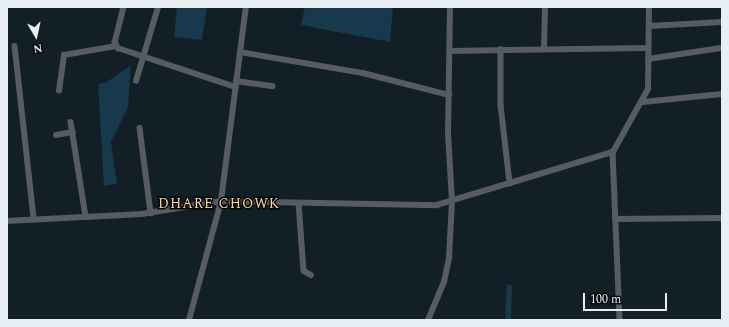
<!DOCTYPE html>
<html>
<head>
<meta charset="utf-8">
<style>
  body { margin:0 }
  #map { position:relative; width:729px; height:327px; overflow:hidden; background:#121f26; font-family:Spectral,serif }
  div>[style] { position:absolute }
  .green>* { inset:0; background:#16394b }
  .street>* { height:5.5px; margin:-2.75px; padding:0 2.75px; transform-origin:2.75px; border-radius:2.75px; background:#565c60 }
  span { translate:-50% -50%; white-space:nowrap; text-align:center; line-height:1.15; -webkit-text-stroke:3px #04080b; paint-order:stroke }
  .neighbourhood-label { font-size:14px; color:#fbd88e; letter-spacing:1px }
  .frame { position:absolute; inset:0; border:8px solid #e7eff5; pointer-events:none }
  .north { position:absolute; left:16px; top:16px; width:40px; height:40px; -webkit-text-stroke:3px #04080b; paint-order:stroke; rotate:171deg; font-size:11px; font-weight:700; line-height:16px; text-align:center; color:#e7eff5 }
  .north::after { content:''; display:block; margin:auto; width:14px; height:18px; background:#e7eff5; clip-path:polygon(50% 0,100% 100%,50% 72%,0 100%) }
  .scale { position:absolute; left:583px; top:293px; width:84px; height:18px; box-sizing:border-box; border:2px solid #e7eff5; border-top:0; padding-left:5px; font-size:12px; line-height:14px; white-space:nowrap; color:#e7eff5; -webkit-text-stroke:3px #04080b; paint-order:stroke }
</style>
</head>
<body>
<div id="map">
  <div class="green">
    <div style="clip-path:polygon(177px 7px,207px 7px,202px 40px,174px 37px)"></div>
    <div style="clip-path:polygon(305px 7px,393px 7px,390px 42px,301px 25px)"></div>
    <div style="clip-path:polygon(131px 65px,128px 107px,111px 142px,117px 184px,104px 186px,98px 84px,107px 82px)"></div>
    <div style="clip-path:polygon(507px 284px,512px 285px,511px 320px,505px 320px)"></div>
  </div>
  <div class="street">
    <div style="left:124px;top:7px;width:36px;rotate:104deg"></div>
    <div style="left:115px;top:42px;width:7px;rotate:63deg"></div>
    <div style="left:118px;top:48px;width:124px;rotate:18.3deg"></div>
    <div style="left:649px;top:26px;width:73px;rotate:-3.1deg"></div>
    <div style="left:15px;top:46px;width:174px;rotate:83.7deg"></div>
    <div style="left:544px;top:48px;width:41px;rotate:-88.6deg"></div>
    <div style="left:501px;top:49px;width:56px;rotate:90deg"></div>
    <div style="left:501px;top:105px;width:79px;rotate:83.4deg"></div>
    <div style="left:451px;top:51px;width:197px;rotate:-0.9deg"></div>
    <div style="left:240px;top:52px;width:125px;rotate:9.7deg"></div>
    <div style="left:363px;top:73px;width:89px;rotate:14.3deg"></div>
    <div style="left:648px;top:59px;width:75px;rotate:-8.5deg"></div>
    <div style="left:136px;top:81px;width:77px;rotate:-73.4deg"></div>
    <div style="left:236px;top:81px;width:37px;rotate:8deg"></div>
    <div style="left:59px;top:91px;width:36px;rotate:-82deg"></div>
    <div style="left:64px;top:55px;width:53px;rotate:-9.8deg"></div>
    <div style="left:643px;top:102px;width:79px;rotate:-5.8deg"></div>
    <div style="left:71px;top:122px;width:96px;rotate:81deg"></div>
    <div style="left:140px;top:128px;width:86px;rotate:82.6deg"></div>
    <div style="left:56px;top:135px;width:17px;rotate:-10deg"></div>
    <div style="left:613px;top:152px;width:168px;rotate:87.6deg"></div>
    <div style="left:299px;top:203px;width:68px;rotate:85.8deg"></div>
    <div style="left:304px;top:271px;width:8px;rotate:30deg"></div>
    <div style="left:615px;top:219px;width:107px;rotate:-0.5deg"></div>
    <div style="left:7px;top:221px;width:135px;rotate:-3deg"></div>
    <div style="left:142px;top:214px;width:80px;rotate:-9.3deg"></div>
    <div style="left:221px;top:201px;width:216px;rotate:1.1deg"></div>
    <div style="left:437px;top:205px;width:184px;rotate:-16.8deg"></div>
    <div style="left:613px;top:152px;width:72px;rotate:-60.9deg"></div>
    <div style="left:648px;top:89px;width:82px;rotate:-89.3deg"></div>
    <div style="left:189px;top:320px;width:123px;rotate:-74.9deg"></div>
    <div style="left:221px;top:201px;width:196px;rotate:-82.7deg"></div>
    <div style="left:428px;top:320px;width:41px;rotate:-67.2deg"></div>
    <div style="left:444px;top:282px;width:25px;rotate:-78deg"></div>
    <div style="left:449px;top:258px;width:57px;rotate:-87deg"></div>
    <div style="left:452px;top:201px;width:67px;rotate:-93.4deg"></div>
    <div style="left:448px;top:134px;width:127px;rotate:-89.1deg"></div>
  </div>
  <div class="neighbourhood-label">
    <span style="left:219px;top:204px">DHARE CHOWK</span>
  </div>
  <div class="frame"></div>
  <div class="north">N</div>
  <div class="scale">100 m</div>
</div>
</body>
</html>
